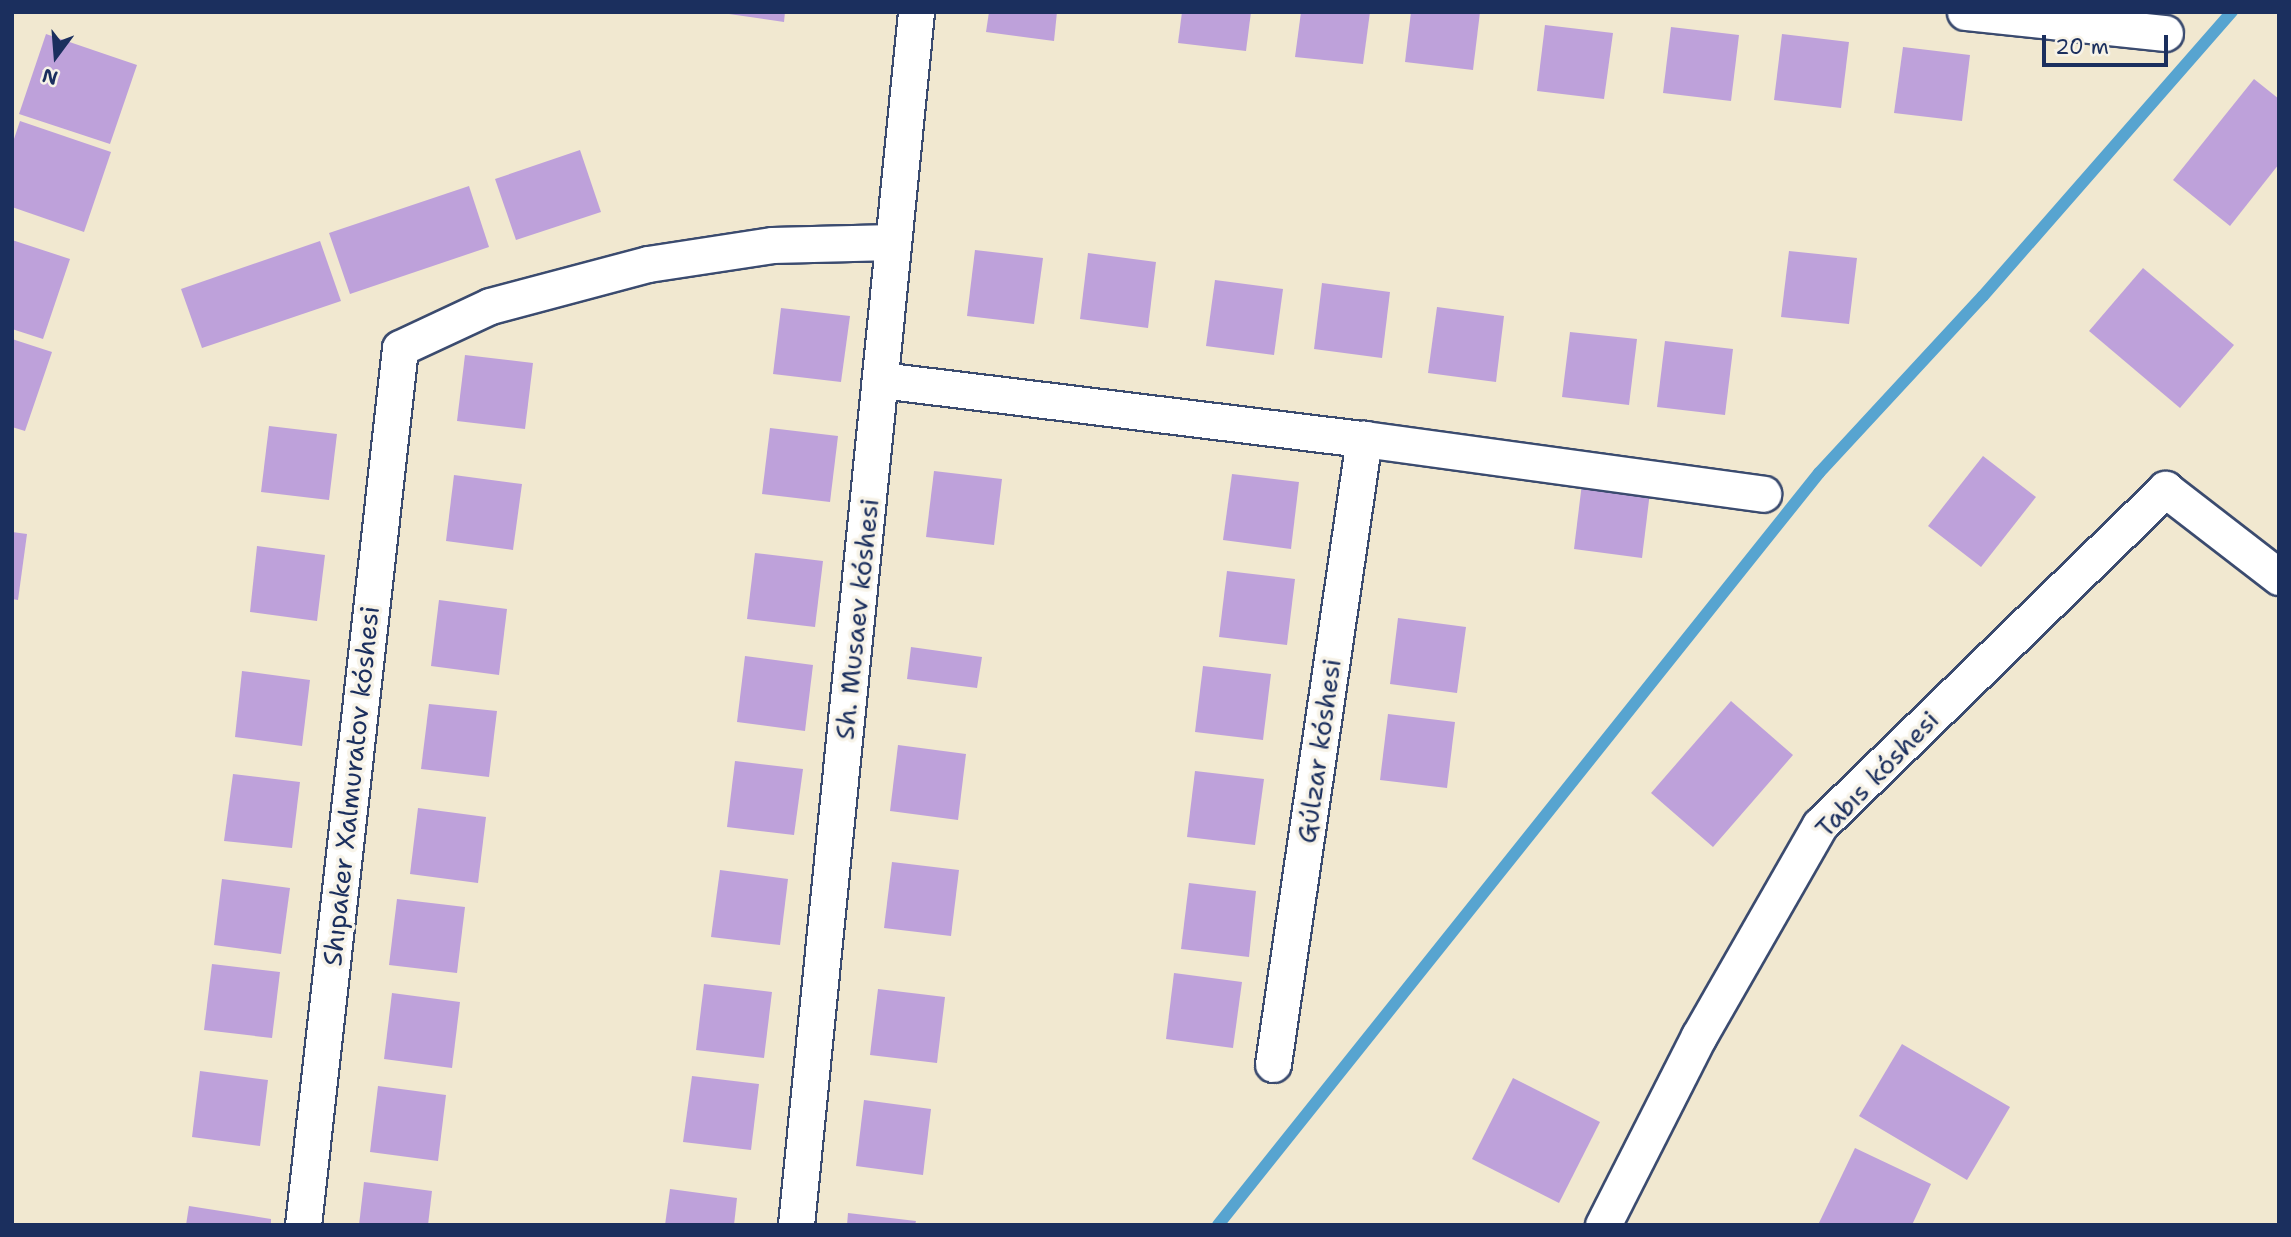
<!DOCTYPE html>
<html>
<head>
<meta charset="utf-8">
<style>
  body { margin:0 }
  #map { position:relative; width:2291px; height:1237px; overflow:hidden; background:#f1e8d0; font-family:"Shantell Sans",sans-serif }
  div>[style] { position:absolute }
  .stream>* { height:12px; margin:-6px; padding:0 6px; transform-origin:6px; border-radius:6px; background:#57a4d0 }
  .building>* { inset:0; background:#bea1da }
  .roads { filter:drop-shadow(2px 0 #3b4b6f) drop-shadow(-2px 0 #3b4b6f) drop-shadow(0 2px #3b4b6f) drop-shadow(0 -2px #3b4b6f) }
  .minor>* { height:35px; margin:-17.5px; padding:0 17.5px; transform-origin:17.5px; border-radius:17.5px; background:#fff }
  span { translate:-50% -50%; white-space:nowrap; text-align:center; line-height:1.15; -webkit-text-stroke:7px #f7f3e8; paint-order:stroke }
  .street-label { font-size:26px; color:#1b2f5e }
  .frame { position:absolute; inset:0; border:14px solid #1b2f5e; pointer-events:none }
  .north { position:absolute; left:21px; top:21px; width:70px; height:70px; -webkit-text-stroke:5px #f7f3e8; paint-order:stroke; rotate:196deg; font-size:19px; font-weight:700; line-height:28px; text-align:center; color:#1b2f5e }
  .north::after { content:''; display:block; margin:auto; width:24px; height:32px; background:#1b2f5e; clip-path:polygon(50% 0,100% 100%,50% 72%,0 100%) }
  .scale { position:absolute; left:2042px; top:35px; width:126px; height:32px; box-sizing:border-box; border:4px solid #1b2f5e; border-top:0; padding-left:9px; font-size:21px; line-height:24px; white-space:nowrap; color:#1b2f5e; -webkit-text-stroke:5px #f7f3e8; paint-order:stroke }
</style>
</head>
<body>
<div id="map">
  <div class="stream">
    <div style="left:1218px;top:1225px;width:963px;rotate:-51.37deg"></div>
    <div style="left:1819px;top:473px;width:241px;rotate:-47.2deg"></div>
    <div style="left:1983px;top:296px;width:378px;rotate:-48.8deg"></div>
  </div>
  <div class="building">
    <div style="clip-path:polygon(715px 12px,785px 12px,784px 22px)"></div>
    <div style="clip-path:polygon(989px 12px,1057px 12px,1054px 41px,986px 32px)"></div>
    <div style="clip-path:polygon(1182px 12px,1251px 12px,1246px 51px,1178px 43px)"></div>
    <div style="clip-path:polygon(1301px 12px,1370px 12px,1363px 64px,1295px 57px)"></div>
    <div style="clip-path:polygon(1411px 12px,1480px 12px,1473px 70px,1405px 62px)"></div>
    <div style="clip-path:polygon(1545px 25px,1613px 33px,1604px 99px,1537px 91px)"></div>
    <div style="clip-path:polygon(1671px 27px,1739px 35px,1731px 101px,1663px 93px)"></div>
    <div style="clip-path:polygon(46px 34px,137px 65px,110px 144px,19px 114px)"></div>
    <div style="clip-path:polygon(1782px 34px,1849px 42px,1841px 108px,1774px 100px)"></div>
    <div style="clip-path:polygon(1903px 47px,1970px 55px,1962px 121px,1894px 113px)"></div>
    <div style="clip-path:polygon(2254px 79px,2279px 99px,2279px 164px,2230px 226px,2173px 180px)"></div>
    <div style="clip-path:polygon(20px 121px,111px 152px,84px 232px,12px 207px,12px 145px)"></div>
    <div style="clip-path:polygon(580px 150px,601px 212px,516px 240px,495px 179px)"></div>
    <div style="clip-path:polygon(469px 186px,489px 247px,350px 294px,329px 233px)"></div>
    <div style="clip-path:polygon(12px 240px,70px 259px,43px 339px,12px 329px)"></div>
    <div style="clip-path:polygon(320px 241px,341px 301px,202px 348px,181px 289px)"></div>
    <div style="clip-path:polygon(975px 250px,1043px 258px,1034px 324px,967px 316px)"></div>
    <div style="clip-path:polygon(1789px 251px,1857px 258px,1849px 324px,1781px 317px)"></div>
    <div style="clip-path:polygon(1088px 253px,1156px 262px,1148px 328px,1080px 319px)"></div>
    <div style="clip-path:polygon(2143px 268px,2234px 345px,2180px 408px,2089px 331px)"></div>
    <div style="clip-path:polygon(1215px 280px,1283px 289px,1274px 355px,1206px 346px)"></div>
    <div style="clip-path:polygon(1322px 283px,1390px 292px,1382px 358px,1314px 349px)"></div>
    <div style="clip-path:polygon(1437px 307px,1504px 316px,1496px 382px,1428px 373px)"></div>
    <div style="clip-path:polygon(781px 308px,850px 316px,841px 382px,773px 374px)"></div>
    <div style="clip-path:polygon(1570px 332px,1637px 339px,1629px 405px,1562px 397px)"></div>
    <div style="clip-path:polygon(12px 339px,52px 352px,25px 431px,12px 427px)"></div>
    <div style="clip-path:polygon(1665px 341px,1733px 349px,1725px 415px,1657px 407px)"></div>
    <div style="clip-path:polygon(465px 355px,533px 363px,525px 429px,457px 421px)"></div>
    <div style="clip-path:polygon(269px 426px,337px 434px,329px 500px,261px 492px)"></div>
    <div style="clip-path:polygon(770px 428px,838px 436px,830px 502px,762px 494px)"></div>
    <div style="clip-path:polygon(1983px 456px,2036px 497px,1981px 567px,1928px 526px)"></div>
    <div style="clip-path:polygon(934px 471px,1002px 479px,994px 545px,926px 537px)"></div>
    <div style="clip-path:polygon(1232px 474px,1299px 482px,1291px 549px,1223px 540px)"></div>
    <div style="clip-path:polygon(454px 475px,522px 484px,513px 550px,446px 541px)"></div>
    <div style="clip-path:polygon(1582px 483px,1650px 492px,1642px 558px,1574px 549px)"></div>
    <div style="clip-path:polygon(12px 532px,27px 534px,18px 600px,12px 599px)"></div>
    <div style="clip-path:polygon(257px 546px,325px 555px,317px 621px,250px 612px)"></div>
    <div style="clip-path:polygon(755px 553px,823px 561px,815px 627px,747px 619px)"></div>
    <div style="clip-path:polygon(1227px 571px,1295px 579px,1287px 645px,1219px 637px)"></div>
    <div style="clip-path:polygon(439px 600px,507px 609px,499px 675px,431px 666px)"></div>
    <div style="clip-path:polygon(1398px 618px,1466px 627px,1457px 693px,1390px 684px)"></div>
    <div style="clip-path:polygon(911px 647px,982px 657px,977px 688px,907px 679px)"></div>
    <div style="clip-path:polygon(745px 656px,813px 665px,805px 731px,737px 722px)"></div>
    <div style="clip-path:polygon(1203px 666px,1271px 674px,1263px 740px,1195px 732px)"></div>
    <div style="clip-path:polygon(242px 671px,310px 680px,302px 746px,235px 737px)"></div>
    <div style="clip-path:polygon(1731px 701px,1793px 755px,1713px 847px,1651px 793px)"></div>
    <div style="clip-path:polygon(429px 704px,497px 711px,489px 777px,421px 769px)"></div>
    <div style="clip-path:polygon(1388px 714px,1455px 722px,1447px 788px,1380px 780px)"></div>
    <div style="clip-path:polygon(898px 745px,966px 754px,958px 820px,890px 811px)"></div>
    <div style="clip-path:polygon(735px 761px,803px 769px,794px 835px,727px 827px)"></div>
    <div style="clip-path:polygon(1195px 771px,1264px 779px,1255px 845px,1187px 837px)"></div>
    <div style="clip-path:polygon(233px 774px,300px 782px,292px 848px,224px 841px)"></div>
    <div style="clip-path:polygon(418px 808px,486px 817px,478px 883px,410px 874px)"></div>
    <div style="clip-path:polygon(892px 862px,959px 870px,951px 936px,884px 928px)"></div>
    <div style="clip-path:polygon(720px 870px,788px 879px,780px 945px,711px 937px)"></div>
    <div style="clip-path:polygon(222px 879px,290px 888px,281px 954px,214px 945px)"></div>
    <div style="clip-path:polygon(1189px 883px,1256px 891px,1249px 957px,1181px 949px)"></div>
    <div style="clip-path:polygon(397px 899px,465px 907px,457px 973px,389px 965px)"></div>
    <div style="clip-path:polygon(212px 964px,280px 972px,272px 1038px,204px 1030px)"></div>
    <div style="clip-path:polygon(1174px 973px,1242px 982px,1233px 1048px,1166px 1039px)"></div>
    <div style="clip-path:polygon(704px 984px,772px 992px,764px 1058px,696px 1050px)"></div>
    <div style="clip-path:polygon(878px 989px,945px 997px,937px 1063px,870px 1055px)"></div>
    <div style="clip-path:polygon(392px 993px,460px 1002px,452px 1068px,384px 1059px)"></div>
    <div style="clip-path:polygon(1902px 1044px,2010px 1107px,1967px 1180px,1859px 1116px)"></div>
    <div style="clip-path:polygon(200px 1071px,268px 1080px,260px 1146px,192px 1137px)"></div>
    <div style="clip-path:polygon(692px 1076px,759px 1084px,751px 1150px,683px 1142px)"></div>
    <div style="clip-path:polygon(1513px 1078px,1600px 1122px,1559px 1203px,1472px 1159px)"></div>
    <div style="clip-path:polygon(378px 1086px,446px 1095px,438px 1161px,370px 1152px)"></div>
    <div style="clip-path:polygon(864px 1100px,931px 1109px,923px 1175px,856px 1166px)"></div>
    <div style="clip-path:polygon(1855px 1148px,1931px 1184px,1912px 1225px,1818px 1225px)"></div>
    <div style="clip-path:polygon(364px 1182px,432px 1191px,428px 1225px,359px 1225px)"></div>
    <div style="clip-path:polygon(670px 1189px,737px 1198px,734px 1225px,665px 1225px)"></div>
    <div style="clip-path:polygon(189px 1206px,271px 1219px,271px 1225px,186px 1225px)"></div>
    <div style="clip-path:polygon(848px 1213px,916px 1221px,915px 1225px,847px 1225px)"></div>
  </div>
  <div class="roads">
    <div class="minor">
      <div style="left:1965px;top:12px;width:201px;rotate:6deg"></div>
      <div style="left:881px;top:380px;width:487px;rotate:7deg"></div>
      <div style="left:1364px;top:439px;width:403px;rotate:7.8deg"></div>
      <div style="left:1273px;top:1064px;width:632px;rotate:-81.72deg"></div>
      <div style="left:303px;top:1225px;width:882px;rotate:-83.69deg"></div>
      <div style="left:400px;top:348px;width:99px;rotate:-25deg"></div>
      <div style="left:490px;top:306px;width:163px;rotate:-14.9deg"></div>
      <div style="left:648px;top:264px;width:125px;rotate:-8.7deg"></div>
      <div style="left:772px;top:245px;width:121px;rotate:-1.4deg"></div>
      <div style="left:796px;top:1225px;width:1219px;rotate:-84.35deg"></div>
      <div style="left:1603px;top:1225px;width:212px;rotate:-63.1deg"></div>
      <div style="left:1699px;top:1036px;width:243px;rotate:-60.2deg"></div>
      <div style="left:1820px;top:825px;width:482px;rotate:-44.2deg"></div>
      <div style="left:2165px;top:489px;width:144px;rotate:37.7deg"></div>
    </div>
  </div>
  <div class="street-label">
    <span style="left:857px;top:619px;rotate:-84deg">Sh. Musaev kóshesi</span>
    <span style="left:1319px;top:751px;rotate:-82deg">Gúlzar kóshesi</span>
    <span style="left:1877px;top:774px;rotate:-46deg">Tabıs kóshesi</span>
    <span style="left:351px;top:786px;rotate:-84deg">Shıpaker Xalmuratov kóshesi</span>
  </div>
  <div class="frame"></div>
  <div class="north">N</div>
  <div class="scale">20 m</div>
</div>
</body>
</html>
